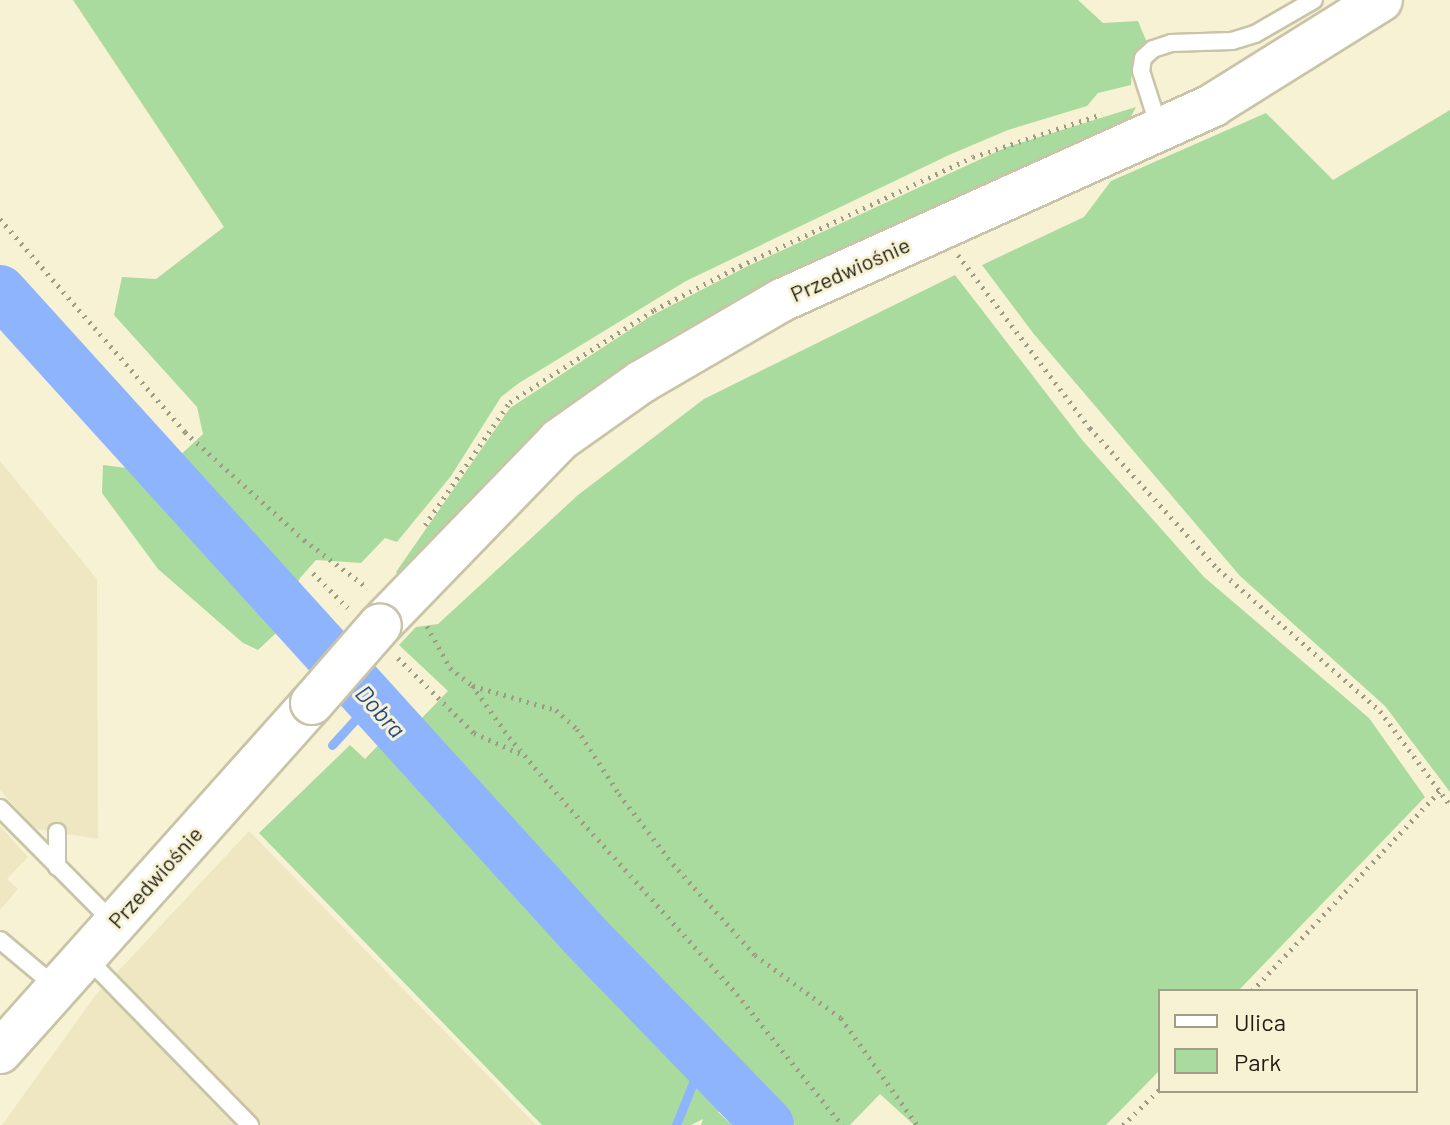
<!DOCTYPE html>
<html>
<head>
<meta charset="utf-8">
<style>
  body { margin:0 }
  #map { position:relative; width:1450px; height:1125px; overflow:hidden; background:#f8f2d4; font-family:Barlow,sans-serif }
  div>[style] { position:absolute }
  .built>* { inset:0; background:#eee7c2 }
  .green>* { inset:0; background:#aadb9e }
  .stream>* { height:9px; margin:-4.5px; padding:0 4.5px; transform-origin:4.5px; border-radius:4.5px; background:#8db4fc }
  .river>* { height:52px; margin:-26px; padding:0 26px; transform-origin:26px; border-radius:26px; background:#8db4fc }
  .path>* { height:5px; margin-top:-2.5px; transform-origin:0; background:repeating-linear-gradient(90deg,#9e9a84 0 2px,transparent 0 8px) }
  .roads { filter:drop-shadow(2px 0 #c9c4a7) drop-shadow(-2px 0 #c9c4a7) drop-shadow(0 2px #c9c4a7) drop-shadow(0 -2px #c9c4a7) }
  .service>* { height:16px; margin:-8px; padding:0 8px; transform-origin:8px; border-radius:8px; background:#fff }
  .tertiary>* { height:42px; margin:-21px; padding:0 21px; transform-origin:21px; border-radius:21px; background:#fff }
  .bridges { filter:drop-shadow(2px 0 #c9c4a7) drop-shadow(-2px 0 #c9c4a7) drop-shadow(0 2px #c9c4a7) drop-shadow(0 -2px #c9c4a7) }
  .tertiary-bridge>* { height:42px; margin:-21px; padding:0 21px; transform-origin:21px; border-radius:21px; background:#fff }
  span { translate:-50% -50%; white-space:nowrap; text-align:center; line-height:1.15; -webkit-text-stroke:6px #f8f2d4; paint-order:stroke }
  .street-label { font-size:22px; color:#1f1d12 }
  .water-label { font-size:24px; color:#1e4799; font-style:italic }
  .legend { position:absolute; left:1158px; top:989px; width:260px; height:104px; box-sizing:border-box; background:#f8f2d4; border:2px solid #a19d86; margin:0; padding:10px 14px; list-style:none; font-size:24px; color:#1f1d12 }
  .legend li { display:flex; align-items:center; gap:16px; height:40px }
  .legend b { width:40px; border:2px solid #a19d86 }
</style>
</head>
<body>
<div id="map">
  <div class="built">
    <div style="clip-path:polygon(0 461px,97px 579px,98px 839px,35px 829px,0 790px)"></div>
    <div style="clip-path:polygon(0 826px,28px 857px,7px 879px,18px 889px,0 910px)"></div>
    <div style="clip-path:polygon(249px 831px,536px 1125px,2px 1125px,95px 996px)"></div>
  </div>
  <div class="green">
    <div style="clip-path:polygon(73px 0,1078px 0,1103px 23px,1138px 21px,1148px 45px,1132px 64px,1131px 85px,1098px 93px,1087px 106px,1008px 130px,949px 155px,686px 281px,519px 383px,501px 397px,451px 476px,397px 542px,385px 538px,361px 563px,316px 560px,300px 578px,293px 592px,175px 460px,203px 434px,197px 407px,114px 315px,122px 277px,156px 279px,224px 227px)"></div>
    <div style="clip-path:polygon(1136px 107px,1127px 124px,783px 280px,678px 333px,612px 376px,552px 422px,497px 472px,400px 576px,396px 572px,510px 408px,651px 316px,746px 267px,1007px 147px)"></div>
    <div style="clip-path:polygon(1450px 110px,1450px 792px,1385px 706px,1240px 576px,1033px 333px,982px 265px,1084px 217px,1111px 181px,1266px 113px,1333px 180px)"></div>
    <div style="clip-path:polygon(955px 275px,1083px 441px,1204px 577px,1369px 718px,1425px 797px,1238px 991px,1160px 991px,1160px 1070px,1106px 1125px,914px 1125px,880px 1094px,850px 1125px,795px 1125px,761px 1092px,718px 1112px,732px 1125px,701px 1125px,703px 1119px,691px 1125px,542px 1125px,259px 833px,350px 745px,365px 759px,388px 735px,526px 880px,543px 861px,417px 723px,448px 691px,399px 645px,416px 627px,438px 624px,578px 495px,704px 399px)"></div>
    <div style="clip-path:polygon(103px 465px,135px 469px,276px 633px,258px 650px,243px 643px,158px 569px,102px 493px)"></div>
  </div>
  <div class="stream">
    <div style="left:332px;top:745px;width:59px;rotate:-47.7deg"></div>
    <div style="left:676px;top:1125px;width:72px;rotate:-68.1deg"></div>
  </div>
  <div class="river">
    <div style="left:0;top:291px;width:871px;rotate:47.79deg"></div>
    <div style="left:585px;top:936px;width:263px;rotate:45.9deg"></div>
  </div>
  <div class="path">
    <div style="left:0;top:219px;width:282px;rotate:49deg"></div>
    <div style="left:185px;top:432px;width:161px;rotate:42.2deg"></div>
    <div style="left:304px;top:540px;width:80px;rotate:36.9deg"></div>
    <div style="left:958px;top:255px;width:218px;rotate:52.7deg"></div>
    <div style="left:1090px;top:428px;width:190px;rotate:47.8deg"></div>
    <div style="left:1218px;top:569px;width:215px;rotate:41.2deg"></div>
    <div style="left:1380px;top:711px;width:117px;rotate:53.3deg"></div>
    <div style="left:425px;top:525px;width:150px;rotate:-55.4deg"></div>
    <div style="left:510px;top:402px;width:171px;rotate:-32.6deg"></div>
    <div style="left:654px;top:310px;width:97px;rotate:-27.1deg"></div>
    <div style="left:740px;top:266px;width:257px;rotate:-25.1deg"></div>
    <div style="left:973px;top:157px;width:136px;rotate:-18.4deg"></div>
    <div style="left:313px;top:573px;width:49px;rotate:45deg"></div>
    <div style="left:427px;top:626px;width:48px;rotate:61.3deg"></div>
    <div style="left:450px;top:668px;width:28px;rotate:38deg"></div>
    <div style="left:472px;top:685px;width:64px;rotate:54.6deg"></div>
    <div style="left:509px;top:737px;width:88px;rotate:49.6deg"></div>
    <div style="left:566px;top:804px;width:256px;rotate:48deg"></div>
    <div style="left:737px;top:994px;width:168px;rotate:51.3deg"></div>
    <div style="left:398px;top:658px;width:107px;rotate:44.6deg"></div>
    <div style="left:474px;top:733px;width:51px;rotate:24.1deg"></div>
    <div style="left:473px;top:686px;width:86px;rotate:16.1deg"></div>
    <div style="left:556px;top:710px;width:28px;rotate:42deg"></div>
    <div style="left:577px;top:729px;width:77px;rotate:57.1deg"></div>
    <div style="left:619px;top:794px;width:88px;rotate:52.4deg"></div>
    <div style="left:673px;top:864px;width:122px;rotate:48deg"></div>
    <div style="left:755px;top:955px;width:107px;rotate:36.2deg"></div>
    <div style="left:841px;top:1018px;width:131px;rotate:54.6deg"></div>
    <div style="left:1252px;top:991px;width:274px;rotate:-46.8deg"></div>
    <div style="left:1123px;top:1125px;width:52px;rotate:-44.2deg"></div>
  </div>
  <div class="roads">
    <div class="service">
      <div style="left:1159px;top:127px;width:59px;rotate:-107.8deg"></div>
      <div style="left:1141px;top:71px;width:13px;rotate:-81deg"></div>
      <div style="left:1143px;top:58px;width:13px;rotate:-42deg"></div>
      <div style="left:1153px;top:49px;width:19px;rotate:-18deg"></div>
      <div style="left:1171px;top:43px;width:61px;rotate:-1.9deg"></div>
      <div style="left:1232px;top:41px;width:24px;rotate:-17deg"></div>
      <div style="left:1255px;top:34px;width:68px;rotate:-30deg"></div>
      <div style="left:0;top:808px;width:161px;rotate:45.3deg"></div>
      <div style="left:57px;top:867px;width:35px;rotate:-90deg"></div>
      <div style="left:0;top:940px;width:73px;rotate:40deg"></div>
      <div style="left:86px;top:957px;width:235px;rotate:45.7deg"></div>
    </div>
    <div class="tertiary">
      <div style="left:380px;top:625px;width:257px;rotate:-45.9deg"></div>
      <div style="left:559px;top:440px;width:100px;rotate:-35.3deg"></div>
      <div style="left:641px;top:382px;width:163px;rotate:-30.2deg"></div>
      <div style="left:782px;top:300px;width:473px;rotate:-24.3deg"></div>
      <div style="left:1213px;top:105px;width:198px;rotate:-32deg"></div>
      <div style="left:0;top:1052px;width:468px;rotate:-48.2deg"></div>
    </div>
  </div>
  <div class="bridges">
    <div class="tertiary-bridge">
      <div style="left:312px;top:703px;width:103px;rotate:-48.9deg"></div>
    </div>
  </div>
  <div class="street-label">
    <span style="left:850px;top:269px;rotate:-24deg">Przedwiośnie</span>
    <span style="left:155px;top:877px;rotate:-48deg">Przedwiośnie</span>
  </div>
  <div class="water-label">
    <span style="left:381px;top:711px;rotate:48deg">Dobra</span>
  </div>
  <ul class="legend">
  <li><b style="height:10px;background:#fff"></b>Ulica</li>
  <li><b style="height:22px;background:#aadb9e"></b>Park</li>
  </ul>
</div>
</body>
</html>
